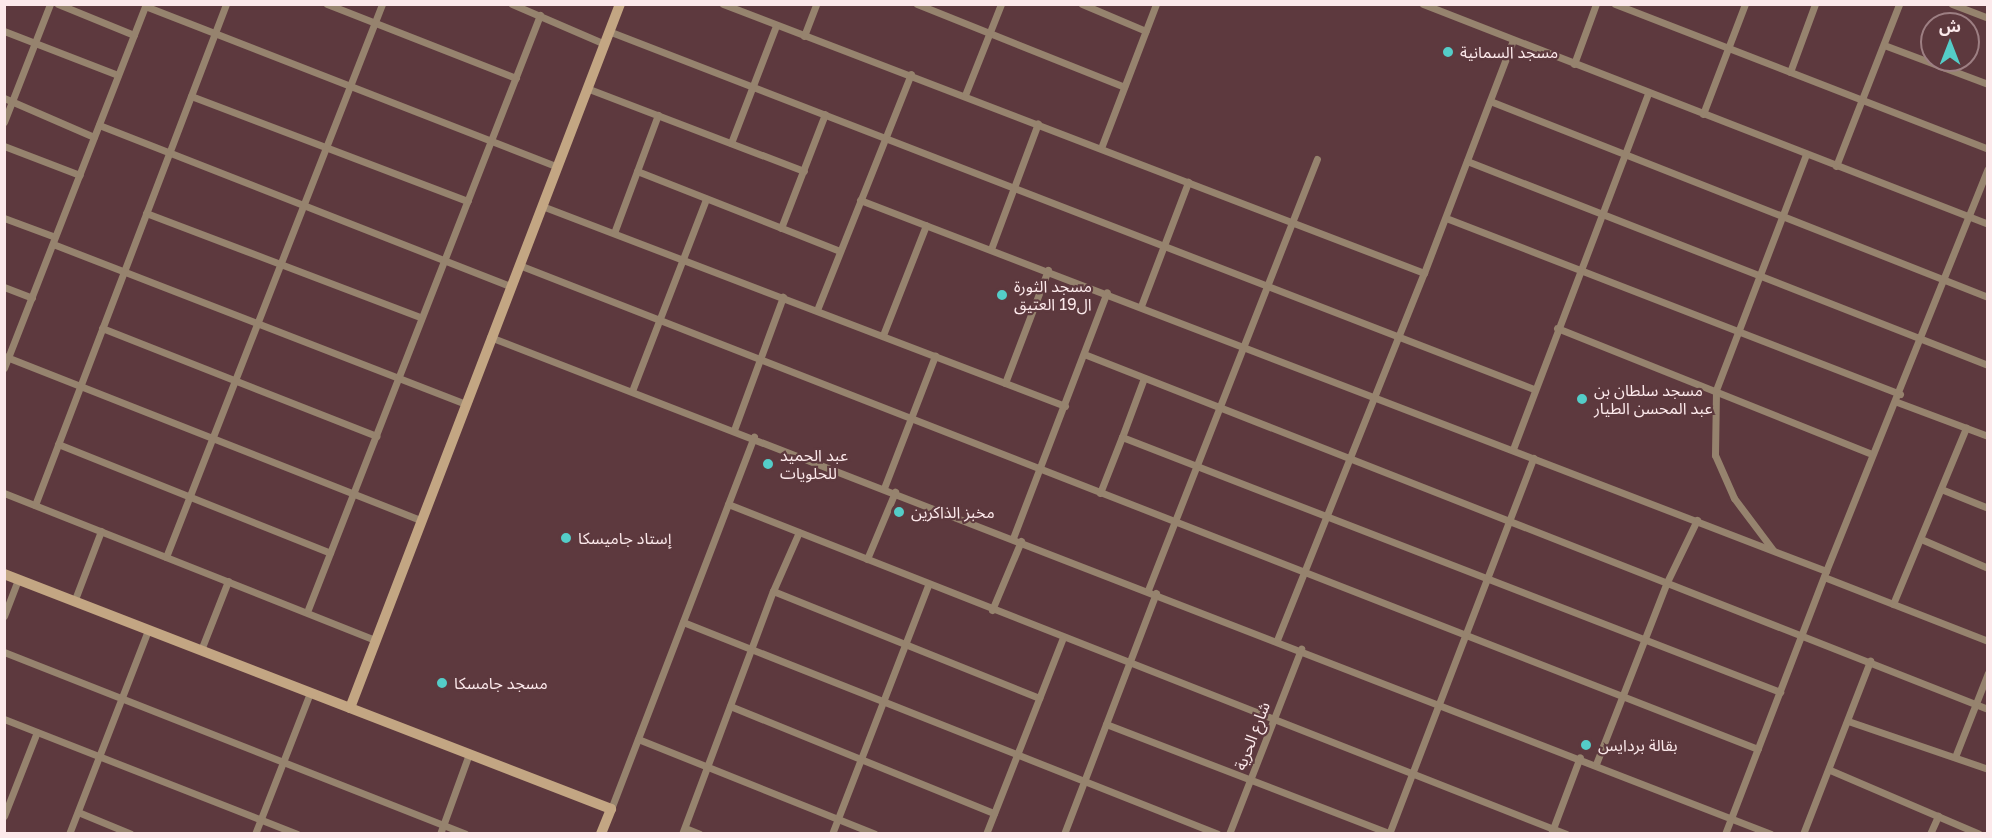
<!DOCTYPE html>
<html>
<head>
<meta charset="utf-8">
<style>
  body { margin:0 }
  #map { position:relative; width:1992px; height:838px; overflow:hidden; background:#5d393e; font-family:"Golos Text","Noto Sans Arabic",sans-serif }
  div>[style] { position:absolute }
  .street>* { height:7px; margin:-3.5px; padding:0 3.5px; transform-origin:3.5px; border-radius:3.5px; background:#96836e }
  .secondary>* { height:10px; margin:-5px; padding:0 5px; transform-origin:5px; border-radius:5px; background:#c3a683 }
  .dots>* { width:16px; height:16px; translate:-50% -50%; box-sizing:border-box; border:3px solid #5d393e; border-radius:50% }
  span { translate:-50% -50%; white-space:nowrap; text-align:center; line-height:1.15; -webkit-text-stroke:4.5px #5d393e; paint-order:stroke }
  .poi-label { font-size:16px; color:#fce9eb }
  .left { translate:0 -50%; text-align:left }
  .street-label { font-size:16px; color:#fce9eb }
  .frame { position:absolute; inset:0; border:6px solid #fce9eb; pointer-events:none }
  .north { position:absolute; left:1920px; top:12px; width:60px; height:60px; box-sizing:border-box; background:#5d393e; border:2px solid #9d7f83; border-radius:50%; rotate:0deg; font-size:16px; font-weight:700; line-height:24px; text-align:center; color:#fce9eb }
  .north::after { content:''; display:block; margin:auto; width:21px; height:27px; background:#54cdc8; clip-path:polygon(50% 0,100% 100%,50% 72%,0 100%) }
</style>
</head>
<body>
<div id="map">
  <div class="street">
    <div style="left:58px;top:4px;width:82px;rotate:22.2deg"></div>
    <div style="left:327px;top:4px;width:203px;rotate:21.4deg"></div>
    <div style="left:512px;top:4px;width:101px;rotate:23.3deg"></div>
    <div style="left:723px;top:4px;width:751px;rotate:20.99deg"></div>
    <div style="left:917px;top:4px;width:223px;rotate:21.8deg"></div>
    <div style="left:1082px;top:4px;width:69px;rotate:22.9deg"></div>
    <div style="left:1423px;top:4px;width:606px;rotate:21.27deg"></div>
    <div style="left:1615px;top:4px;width:400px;rotate:21.2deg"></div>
    <div style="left:1952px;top:4px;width:39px;rotate:21deg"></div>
    <div style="left:145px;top:6px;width:442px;rotate:21.3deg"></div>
    <div style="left:4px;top:31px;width:122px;rotate:21.1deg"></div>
    <div style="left:611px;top:32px;width:990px;rotate:21.15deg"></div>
    <div style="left:804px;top:36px;width:34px;rotate:-69deg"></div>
    <div style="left:1884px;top:45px;width:111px;rotate:20.6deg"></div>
    <div style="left:1574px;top:64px;width:64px;rotate:-69.9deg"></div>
    <div style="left:1790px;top:72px;width:72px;rotate:-69.8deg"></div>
    <div style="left:589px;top:89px;width:230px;rotate:20.9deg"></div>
    <div style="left:965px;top:95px;width:98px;rotate:-68.4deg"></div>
    <div style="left:191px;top:96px;width:296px;rotate:20.8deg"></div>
    <div style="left:4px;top:98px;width:98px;rotate:23.4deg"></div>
    <div style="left:1490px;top:101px;width:535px;rotate:21.48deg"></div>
    <div style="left:1703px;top:114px;width:118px;rotate:-69.1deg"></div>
    <div style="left:4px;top:122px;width:127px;rotate:-68.7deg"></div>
    <div style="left:99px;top:125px;width:441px;rotate:21.4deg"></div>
    <div style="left:731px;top:143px;width:125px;rotate:-69deg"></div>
    <div style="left:4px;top:146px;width:81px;rotate:20.9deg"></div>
    <div style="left:1101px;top:148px;width:154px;rotate:-69.1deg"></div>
    <div style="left:1467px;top:161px;width:560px;rotate:21.38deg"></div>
    <div style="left:1836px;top:166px;width:174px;rotate:-68.7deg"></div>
    <div style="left:637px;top:171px;width:218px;rotate:21.5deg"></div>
    <div style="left:860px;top:200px;width:1035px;rotate:21.01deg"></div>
    <div style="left:542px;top:206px;width:560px;rotate:20.93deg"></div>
    <div style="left:146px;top:213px;width:293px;rotate:20.8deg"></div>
    <div style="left:4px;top:218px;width:54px;rotate:20.4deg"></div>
    <div style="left:1446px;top:218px;width:487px;rotate:21.2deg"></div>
    <div style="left:781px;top:228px;width:122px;rotate:-68.9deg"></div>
    <div style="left:614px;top:233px;width:126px;rotate:-69.6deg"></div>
    <div style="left:53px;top:244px;width:442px;rotate:21.2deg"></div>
    <div style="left:991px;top:249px;width:134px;rotate:-69.5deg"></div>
    <div style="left:519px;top:265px;width:1330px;rotate:21.34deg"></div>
    <div style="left:4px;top:287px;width:30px;rotate:21deg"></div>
    <div style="left:1141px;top:306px;width:133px;rotate:-69.2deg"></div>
    <div style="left:817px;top:310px;width:254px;rotate:-68.3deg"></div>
    <div style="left:102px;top:328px;width:295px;rotate:21.5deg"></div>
    <div style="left:1557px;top:328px;width:339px;rotate:21.8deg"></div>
    <div style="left:883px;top:335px;width:118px;rotate:-68.6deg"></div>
    <div style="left:490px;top:337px;width:1374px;rotate:21.21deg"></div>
    <div style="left:1084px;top:354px;width:971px;rotate:21.44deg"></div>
    <div style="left:4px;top:356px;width:448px;rotate:21.5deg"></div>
    <div style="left:4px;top:368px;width:391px;rotate:-68.7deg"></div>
    <div style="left:1144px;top:378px;width:63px;rotate:110.4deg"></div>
    <div style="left:1122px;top:437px;width:706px;rotate:21.18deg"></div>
    <div style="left:1005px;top:383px;width:121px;rotate:-69.2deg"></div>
    <div style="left:632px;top:391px;width:206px;rotate:-68.9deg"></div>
    <div style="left:1897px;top:402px;width:97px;rotate:20.5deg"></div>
    <div style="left:734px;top:430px;width:142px;rotate:-69.8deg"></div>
    <div style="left:58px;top:444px;width:293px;rotate:21.8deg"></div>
    <div style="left:1513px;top:449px;width:381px;rotate:-69.2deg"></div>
    <div style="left:884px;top:488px;width:142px;rotate:-68.9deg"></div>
    <div style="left:1941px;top:489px;width:51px;rotate:22deg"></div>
    <div style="left:4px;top:493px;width:399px;rotate:21.6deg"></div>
    <div style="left:1100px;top:493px;width:60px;rotate:-68.6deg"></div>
    <div style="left:728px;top:504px;width:901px;rotate:21.49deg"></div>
    <div style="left:35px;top:505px;width:536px;rotate:-69.13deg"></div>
    <div style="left:1013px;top:538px;width:263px;rotate:-69.1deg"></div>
    <div style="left:1921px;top:539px;width:73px;rotate:23.4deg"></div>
    <div style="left:1773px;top:550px;width:65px;rotate:-126.9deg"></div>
    <div style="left:1734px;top:498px;width:47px;rotate:-113.8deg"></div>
    <div style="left:1715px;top:455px;width:65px;rotate:-89.1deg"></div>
    <div style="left:1716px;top:390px;width:253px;rotate:-69.1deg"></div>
    <div style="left:166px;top:557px;width:594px;rotate:-68.66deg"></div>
    <div style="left:867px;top:559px;width:73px;rotate:-67.3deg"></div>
    <div style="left:1824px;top:577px;width:176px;rotate:21.3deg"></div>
    <div style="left:1148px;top:590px;width:463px;rotate:-68.6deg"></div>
    <div style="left:773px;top:591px;width:287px;rotate:21.9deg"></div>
    <div style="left:74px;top:602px;width:76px;rotate:-69.2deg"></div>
    <div style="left:1893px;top:604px;width:191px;rotate:-67.5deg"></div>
    <div style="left:992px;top:610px;width:75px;rotate:-67.2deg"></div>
    <div style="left:307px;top:612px;width:641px;rotate:-68.68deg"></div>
    <div style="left:4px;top:616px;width:40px;rotate:-69deg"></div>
    <div style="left:683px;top:622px;width:575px;rotate:21.62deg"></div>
    <div style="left:1277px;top:640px;width:395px;rotate:-68.2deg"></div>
    <div style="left:1424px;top:273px;width:249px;rotate:-69.1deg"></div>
    <div style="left:201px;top:650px;width:74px;rotate:-68.6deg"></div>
    <div style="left:4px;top:652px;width:496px;rotate:21.5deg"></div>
    <div style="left:730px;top:706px;width:285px;rotate:22.1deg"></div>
    <div style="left:4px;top:719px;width:315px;rotate:21.4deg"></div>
    <div style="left:1848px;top:721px;width:148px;rotate:18.9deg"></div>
    <div style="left:1106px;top:724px;width:305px;rotate:21.1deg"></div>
    <div style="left:638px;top:739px;width:255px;rotate:21.8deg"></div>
    <div style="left:1955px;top:757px;width:90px;rotate:-68.6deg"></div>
    <div style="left:1596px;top:764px;width:195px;rotate:-68.7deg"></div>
    <div style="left:1667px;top:582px;width:69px;rotate:-64.2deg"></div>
    <div style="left:1830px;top:770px;width:162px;rotate:23.2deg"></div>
    <div style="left:611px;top:809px;width:399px;rotate:-69deg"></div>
    <div style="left:78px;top:812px;width:57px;rotate:22.5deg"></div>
    <div style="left:4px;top:816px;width:90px;rotate:-68.6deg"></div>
    <div style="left:685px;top:828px;width:16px;rotate:22deg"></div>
    <div style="left:69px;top:834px;width:219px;rotate:-68.8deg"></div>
    <div style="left:255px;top:834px;width:151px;rotate:-68.7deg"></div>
    <div style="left:440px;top:834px;width:85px;rotate:-70.1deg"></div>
    <div style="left:682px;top:834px;width:259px;rotate:-69.5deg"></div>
    <div style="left:773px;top:591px;width:64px;rotate:-66.2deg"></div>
    <div style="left:832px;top:834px;width:267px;rotate:-68.9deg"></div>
    <div style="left:986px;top:834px;width:211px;rotate:-68.6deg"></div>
    <div style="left:1064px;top:834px;width:258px;rotate:-69.1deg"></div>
    <div style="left:1229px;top:834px;width:199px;rotate:-68.7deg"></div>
    <div style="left:1389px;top:834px;width:403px;rotate:-69deg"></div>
    <div style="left:1551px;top:834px;width:82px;rotate:-69.4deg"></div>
    <div style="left:1725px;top:834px;width:282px;rotate:-69deg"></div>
    <div style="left:1826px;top:571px;width:433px;rotate:-68.1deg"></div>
    <div style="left:1803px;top:834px;width:186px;rotate:-68.8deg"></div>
    <div style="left:1930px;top:834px;width:20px;rotate:-66deg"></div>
  </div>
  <div class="secondary">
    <div style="left:4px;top:574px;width:651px;rotate:21.16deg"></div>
    <div style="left:611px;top:809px;width:27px;rotate:112deg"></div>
    <div style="left:350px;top:708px;width:754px;rotate:-69.02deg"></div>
  </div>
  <div class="dots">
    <div style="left:1448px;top:52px;background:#54cdc8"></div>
    <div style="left:1002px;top:295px;background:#54cdc8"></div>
    <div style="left:1582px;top:399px;background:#54cdc8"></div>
    <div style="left:768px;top:464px;background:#54cdc8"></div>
    <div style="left:899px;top:512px;background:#54cdc8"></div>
    <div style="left:566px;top:538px;background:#54cdc8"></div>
    <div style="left:442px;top:683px;background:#54cdc8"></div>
    <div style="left:1586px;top:745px;background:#54cdc8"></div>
  </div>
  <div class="poi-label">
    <span class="left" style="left:1460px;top:52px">مسجد السمانية</span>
    <span class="left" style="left:1014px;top:295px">مسجد الثورة<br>ال19 العتيق</span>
    <span class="left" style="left:1594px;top:399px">مسجد سلطان بن<br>عبد المحسن الطيار</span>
    <span class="left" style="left:780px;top:464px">عبد الحميد<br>للحلويات</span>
    <span class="left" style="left:911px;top:512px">مخبز الذاكرين</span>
    <span class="left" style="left:578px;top:538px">إستاد جاميسكا</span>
    <span class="left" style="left:454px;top:683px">مسجد جامسكا</span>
    <span class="left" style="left:1598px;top:745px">بقالة بردايس</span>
  </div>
  <div class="street-label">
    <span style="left:1252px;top:736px;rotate:-69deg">شارع الحرية</span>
  </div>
  <div class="frame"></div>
  <div class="north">ش</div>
</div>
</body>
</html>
